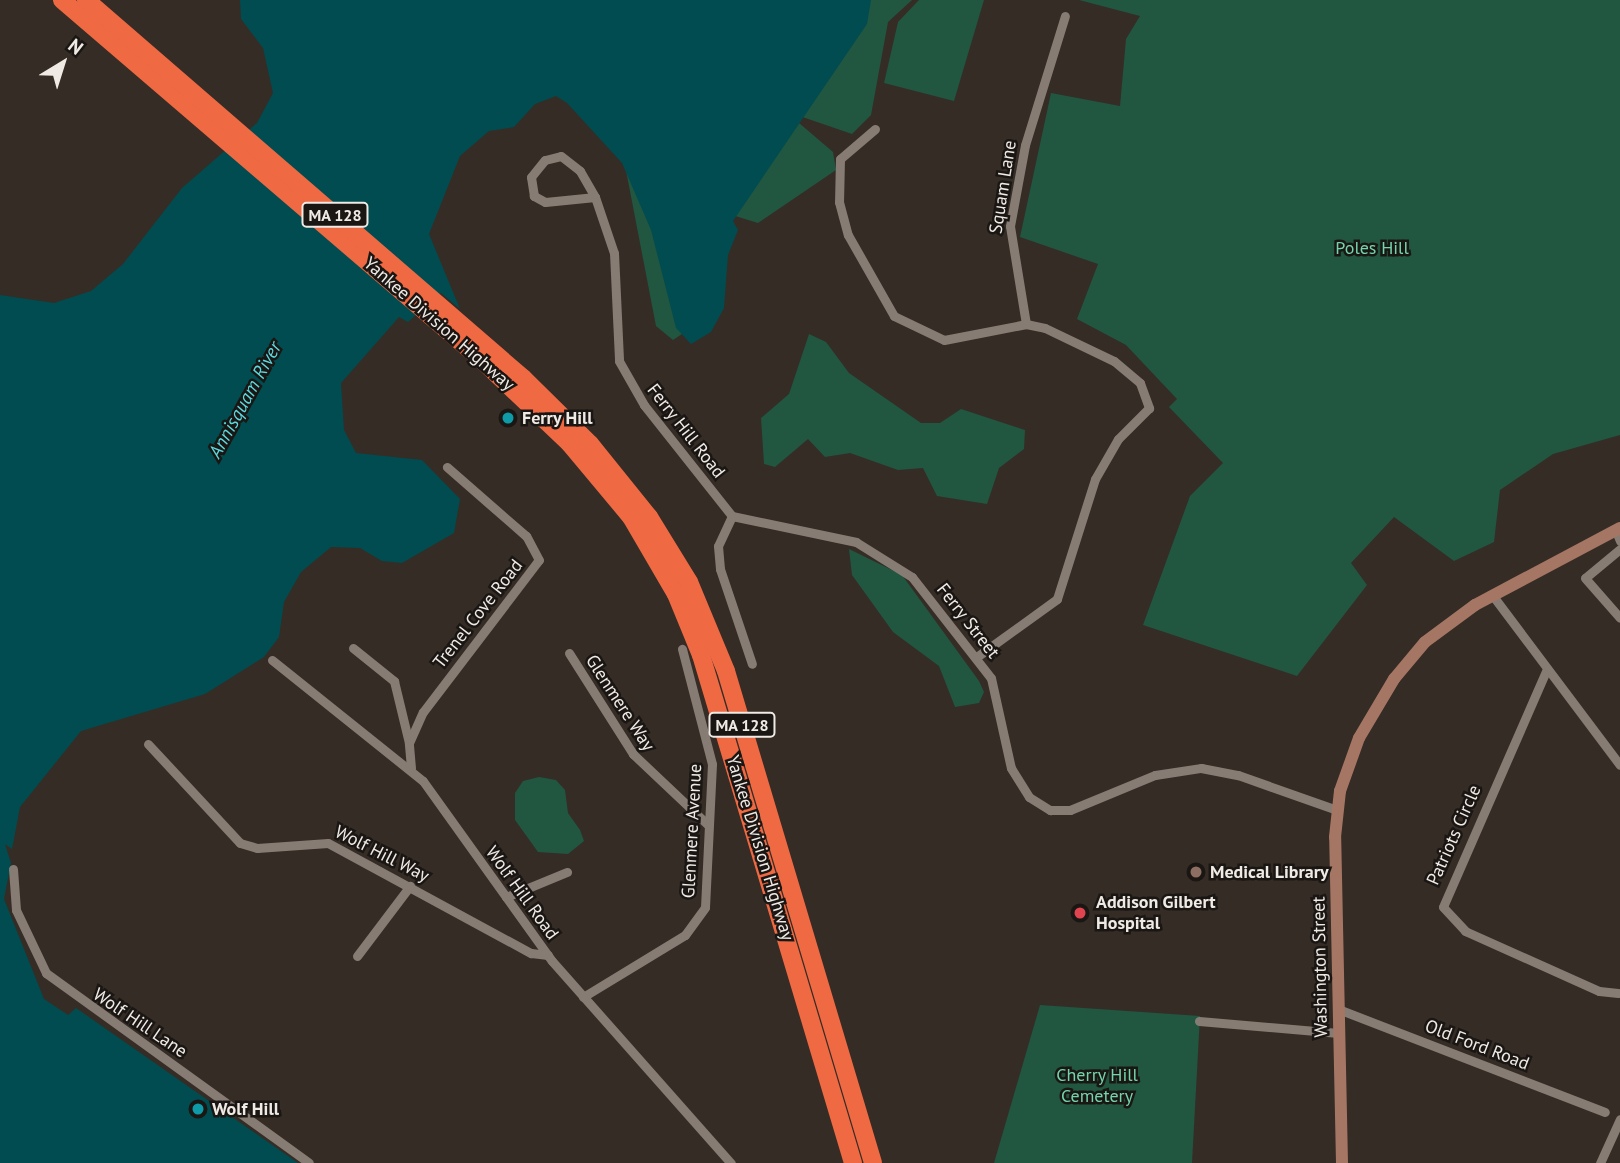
<!DOCTYPE html>
<html>
<head>
<meta charset="utf-8">
<style>
  body { margin:0 }
  #map { position:relative; width:1620px; height:1163px; overflow:hidden; background:#352c25; font-family:"PT Sans",sans-serif }
  div>[style] { position:absolute }
  .green>* { inset:0; background:#215641 }
  .water>* { inset:0; background:#004c50 }
  .minor>* { height:9px; margin:-4.5px; padding:0 4.5px; transform-origin:4.5px; border-radius:4.5px; background:#877c74 }
  .secondary>* { height:12px; margin:-6px; padding:0 6px; transform-origin:6px; border-radius:6px; background:#a67665 }
  .motorway>* { height:18px; margin:-9px; padding:0 9px; transform-origin:9px; border-radius:9px; background:#ef6943 }
  .dots>* { width:19px; height:19px; translate:-50% -50%; box-sizing:border-box; border:4px solid #1a1613; border-radius:50% }
  span { translate:-50% -50%; white-space:nowrap; text-align:center; line-height:1.15; -webkit-text-stroke:5px #1a1613; paint-order:stroke }
  .shield-label span { padding:2px 5px; background:#1a1613; border:2px solid; border-radius:5px; -webkit-text-stroke-width:0 }
  .shield-label { font-size:16px; color:#f0eae5; font-weight:700 }
  .street-label { font-size:18px; color:#f0eae5 }
  .park-label { font-size:18px; color:#73d5ab }
  .poi-label { font-size:18px; color:#f0eae5; font-weight:700 }
  .left { translate:0 -50%; text-align:left }
  .water-label { font-size:19px; color:#5bd9e0; font-style:italic }
  .north { position:absolute; left:28px; top:28px; width:70px; height:70px; -webkit-text-stroke:5px #1a1613; paint-order:stroke; rotate:38deg; font-size:19px; font-weight:700; line-height:28px; text-align:center; color:#f0eae5 }
  .north::after { content:''; display:block; margin:auto; width:24px; height:32px; background:#f0eae5; clip-path:polygon(50% 0,100% 100%,50% 72%,0 100%) }
</style>
</head>
<body>
<div id="map">
  <div class="green">
    <div style="clip-path:polygon(620px 0,912px 0,888px 22px,871px 115px,852px 134px,785px 111px,833px 152px,836px 170px,758px 223px,732px 215px,682px 334px,673px 340px,656px 326px,624px 160px)"></div>
    <div style="clip-path:polygon(919px 0,984px 0,954px 101px,884px 83px,898px 22px)"></div>
    <div style="clip-path:polygon(1079px 0,1620px 0,1620px 435px,1553px 454px,1500px 490px,1494px 542px,1454px 561px,1394px 517px,1351px 563px,1367px 585px,1297px 676px,1143px 625px,1190px 496px,1223px 463px,1169px 407px,1177px 399px,1126px 345px,1077px 319px,1098px 264px,1020px 237px,1051px 93px,1120px 106px,1126px 39px,1140px 16px)"></div>
    <div style="clip-path:polygon(809px 334px,826px 342px,849px 373px,921px 423px,940px 423px,961px 409px,1025px 430px,1024px 449px,999px 468px,987px 504px,937px 496px,923px 468px,898px 470px,850px 453px,825px 457px,808px 439px,775px 467px,764px 464px,761px 418px,789px 394px)"></div>
    <div style="clip-path:polygon(849px 549px,902px 575px,979px 681px,984px 692px,979px 703px,955px 707px,939px 666px,893px 632px,852px 575px)"></div>
    <div style="clip-path:polygon(539px 777px,556px 780px,565px 790px,568px 813px,580px 830px,584px 841px,568px 854px,538px 852px,515px 820px,515px 793px,523px 781px)"></div>
    <div style="clip-path:polygon(1040px 1005px,1200px 1016px,1192px 1163px,994px 1163px)"></div>
  </div>
  <div class="water">
    <div style="clip-path:polygon(240px 0,871px 0,867px 24px,733px 221px,738px 230px,728px 255px,724px 308px,711px 332px,691px 344px,676px 328px,651px 230px,622px 163px,567px 103px,556px 96px,535px 104px,514px 127px,489px 131px,460px 156px,429px 234px,460px 309px,441px 293px,408px 322px,399px 317px,341px 383px,344px 430px,356px 453px,422px 460px,460px 499px,454px 533px,402px 563px,382px 561px,360px 548px,331px 547px,301px 572px,284px 602px,279px 637px,264px 657px,205px 694px,81px 731px,20px 807px,12px 849px,5px 844px,11px 863px,4px 899px,44px 999px,68px 1015px,76px 1008px,298px 1163px,0 1163px,0 295px,54px 303px,91px 291px,123px 264px,182px 188px,257px 123px,273px 93px,263px 48px,241px 19px)"></div>
  </div>
  <div class="minor">
    <div style="left:875px;top:129px;width:46px;rotate:139.4deg"></div>
    <div style="left:840px;top:159px;width:43px;rotate:91.3deg"></div>
    <div style="left:839px;top:202px;width:34px;rotate:75deg"></div>
    <div style="left:848px;top:235px;width:93px;rotate:60.4deg"></div>
    <div style="left:894px;top:316px;width:55px;rotate:25.6deg"></div>
    <div style="left:944px;top:340px;width:84px;rotate:-11deg"></div>
    <div style="left:1026px;top:324px;width:19px;rotate:12deg"></div>
    <div style="left:1045px;top:328px;width:76px;rotate:25.6deg"></div>
    <div style="left:1114px;top:361px;width:34px;rotate:40deg"></div>
    <div style="left:1140px;top:383px;width:27px;rotate:70deg"></div>
    <div style="left:1149px;top:408px;width:44px;rotate:135deg"></div>
    <div style="left:1118px;top:439px;width:46px;rotate:119.9deg"></div>
    <div style="left:1095px;top:479px;width:126px;rotate:107.6deg"></div>
    <div style="left:1057px;top:599px;width:97px;rotate:144.2deg"></div>
    <div style="left:595px;top:197px;width:50px;rotate:174.3deg"></div>
    <div style="left:545px;top:202px;width:13px;rotate:-151deg"></div>
    <div style="left:534px;top:196px;width:19px;rotate:-99deg"></div>
    <div style="left:531px;top:177px;width:22px;rotate:-51deg"></div>
    <div style="left:545px;top:160px;width:16px;rotate:-14deg"></div>
    <div style="left:561px;top:156px;width:24px;rotate:38deg"></div>
    <div style="left:580px;top:171px;width:30px;rotate:60deg"></div>
    <div style="left:595px;top:197px;width:59px;rotate:71.3deg"></div>
    <div style="left:614px;top:253px;width:108px;rotate:87.3deg"></div>
    <div style="left:619px;top:361px;width:51px;rotate:60.4deg"></div>
    <div style="left:644px;top:405px;width:142px;rotate:51.6deg"></div>
    <div style="left:732px;top:516px;width:127px;rotate:11.8deg"></div>
    <div style="left:856px;top:542px;width:66px;rotate:32deg"></div>
    <div style="left:912px;top:577px;width:128px;rotate:52deg"></div>
    <div style="left:991px;top:678px;width:92px;rotate:77.5deg"></div>
    <div style="left:1011px;top:768px;width:34px;rotate:58deg"></div>
    <div style="left:1029px;top:797px;width:25px;rotate:32deg"></div>
    <div style="left:1050px;top:810px;width:20px"></div>
    <div style="left:1070px;top:810px;width:92px;rotate:-22.4deg"></div>
    <div style="left:1155px;top:775px;width:47px;rotate:-8.7deg"></div>
    <div style="left:1201px;top:768px;width:38px;rotate:11deg"></div>
    <div style="left:1238px;top:775px;width:105px;rotate:19.5deg"></div>
    <div style="left:1026px;top:324px;width:99px;rotate:-99.3deg"></div>
    <div style="left:1010px;top:226px;width:82px;rotate:-79.5deg"></div>
    <div style="left:1025px;top:145px;width:135px;rotate:-72.8deg"></div>
    <div style="left:732px;top:516px;width:33px;rotate:115deg"></div>
    <div style="left:718px;top:546px;width:23px;rotate:85deg"></div>
    <div style="left:720px;top:569px;width:100px;rotate:71.4deg"></div>
    <div style="left:1615px;top:529px;width:13px;rotate:67deg"></div>
    <div style="left:1620px;top:549px;width:45px;rotate:140.4deg"></div>
    <div style="left:1585px;top:578px;width:53px;rotate:48.8deg"></div>
    <div style="left:1493px;top:596px;width:211px;rotate:53.1deg"></div>
    <div style="left:353px;top:648px;width:53px;rotate:38.8deg"></div>
    <div style="left:394px;top:681px;width:64px;rotate:76.4deg"></div>
    <div style="left:569px;top:653px;width:120px;rotate:57.6deg"></div>
    <div style="left:633px;top:754px;width:103px;rotate:43.4deg"></div>
    <div style="left:272px;top:660px;width:193px;rotate:38.7deg"></div>
    <div style="left:423px;top:781px;width:221px;rotate:54.4deg"></div>
    <div style="left:552px;top:961px;width:270px;rotate:48.5deg"></div>
    <div style="left:1546px;top:671px;width:257px;rotate:113.6deg"></div>
    <div style="left:1443px;top:907px;width:33px;rotate:47deg"></div>
    <div style="left:1465px;top:931px;width:147px;rotate:24.1deg"></div>
    <div style="left:1599px;top:991px;width:19px;rotate:6deg"></div>
    <div style="left:148px;top:744px;width:135px;rotate:47.1deg"></div>
    <div style="left:240px;top:843px;width:18px;rotate:16deg"></div>
    <div style="left:257px;top:848px;width:71px;rotate:-4deg"></div>
    <div style="left:328px;top:843px;width:231px;rotate:28.5deg"></div>
    <div style="left:531px;top:953px;width:17px;rotate:7deg"></div>
    <div style="left:411px;top:768px;width:25px;rotate:-95deg"></div>
    <div style="left:409px;top:743px;width:34px;rotate:-66deg"></div>
    <div style="left:423px;top:712px;width:191px;rotate:-52.7deg"></div>
    <div style="left:539px;top:560px;width:27px;rotate:-118deg"></div>
    <div style="left:526px;top:536px;width:105px;rotate:-138.9deg"></div>
    <div style="left:13px;top:869px;width:41px;rotate:85.8deg"></div>
    <div style="left:16px;top:910px;width:70px;rotate:64.5deg"></div>
    <div style="left:46px;top:973px;width:324px;rotate:35.8deg"></div>
    <div style="left:506px;top:897px;width:66px;rotate:-22.3deg"></div>
    <div style="left:357px;top:956px;width:88px;rotate:-52.9deg"></div>
    <div style="left:583px;top:997px;width:119px;rotate:-31.3deg"></div>
    <div style="left:685px;top:935px;width:34px;rotate:-54deg"></div>
    <div style="left:705px;top:907px;width:143px;rotate:-87.2deg"></div>
    <div style="left:712px;top:764px;width:119px;rotate:-104.6deg"></div>
    <div style="left:1338px;top:1009px;width:286px;rotate:21.1deg"></div>
    <div style="left:1199px;top:1021px;width:140px;rotate:4.9deg"></div>
    <div style="left:1600px;top:1163px;width:48px;rotate:-65.6deg"></div>
  </div>
  <div class="secondary">
    <div style="left:1342px;top:1163px;width:326px;rotate:-91.2deg"></div>
    <div style="left:1335px;top:837px;width:46px;rotate:-83.8deg"></div>
    <div style="left:1340px;top:791px;width:56px;rotate:-70.3deg"></div>
    <div style="left:1359px;top:738px;width:69px;rotate:-59.3deg"></div>
    <div style="left:1394px;top:679px;width:48px;rotate:-50deg"></div>
    <div style="left:1425px;top:642px;width:62px;rotate:-36.5deg"></div>
    <div style="left:1475px;top:605px;width:164px;rotate:-28deg"></div>
  </div>
  <div class="motorway">
    <div style="left:62px;top:0;width:556px;rotate:40.62deg"></div>
    <div style="left:484px;top:362px;width:119px;rotate:43.6deg"></div>
    <div style="left:570px;top:444px;width:95px;rotate:50.1deg"></div>
    <div style="left:631px;top:517px;width:89px;rotate:59.7deg"></div>
    <div style="left:676px;top:594px;width:66px;rotate:67.7deg"></div>
    <div style="left:701px;top:655px;width:530px;rotate:73.34deg"></div>
    <div style="left:86px;top:0;width:578px;rotate:40.86deg"></div>
    <div style="left:523px;top:378px;width:94px;rotate:44.6deg"></div>
    <div style="left:590px;top:444px;width:94px;rotate:51.1deg"></div>
    <div style="left:649px;top:517px;width:76px;rotate:58.4deg"></div>
    <div style="left:689px;top:582px;width:96px;rotate:67.4deg"></div>
    <div style="left:726px;top:671px;width:513px;rotate:73.36deg"></div>
  </div>
  <div class="dots">
    <div style="left:508px;top:418px;background:#0f9aa8"></div>
    <div style="left:1196px;top:872px;background:#8d6e63"></div>
    <div style="left:1080px;top:913px;background:#e0444e"></div>
    <div style="left:198px;top:1109px;background:#0f9aa8"></div>
  </div>
  <div class="shield-label">
    <span style="left:335px;top:215px">MA 128</span>
    <span style="left:742px;top:725px">MA 128</span>
  </div>
  <div class="street-label">
    <span style="left:1003px;top:187px;rotate:-81deg">Squam Lane</span>
    <span style="left:439px;top:324px;rotate:41deg">Yankee Division Highway</span>
    <span style="left:686px;top:431px;rotate:52deg">Ferry Hill Road</span>
    <span style="left:478px;top:614px;rotate:-52deg">Trenel Cove Road</span>
    <span style="left:968px;top:621px;rotate:52deg">Ferry Street</span>
    <span style="left:620px;top:703px;rotate:57deg">Glenmere Way</span>
    <span style="left:692px;top:831px;rotate:-87deg">Glenmere Avenue</span>
    <span style="left:1454px;top:835px;rotate:-66deg">Patriots Circle</span>
    <span style="left:760px;top:848px;rotate:73deg">Yankee Division Highway</span>
    <span style="left:382px;top:854px;rotate:27deg">Wolf Hill Way</span>
    <span style="left:522px;top:893px;rotate:54deg">Wolf Hill Road</span>
    <span style="left:1320px;top:967px;rotate:-91deg">Washington Street</span>
    <span style="left:140px;top:1023px;rotate:34deg">Wolf Hill Lane</span>
    <span style="left:1477px;top:1045px;rotate:21deg">Old Ford Road</span>
  </div>
  <div class="park-label">
    <span style="left:1372px;top:248px">Poles Hill</span>
    <span style="left:1097px;top:1086px">Cherry Hill<br>Cemetery</span>
  </div>
  <div class="poi-label">
    <span class="left" style="left:522px;top:418px">Ferry Hill</span>
    <span class="left" style="left:1210px;top:872px">Medical Library</span>
    <span class="left" style="left:1096px;top:913px">Addison Gilbert<br>Hospital</span>
    <span class="left" style="left:212px;top:1109px">Wolf Hill</span>
  </div>
  <div class="water-label">
    <span style="left:245px;top:400px;rotate:-61deg">Annisquam River</span>
  </div>
  <div class="north">N</div>
</div>
</body>
</html>
